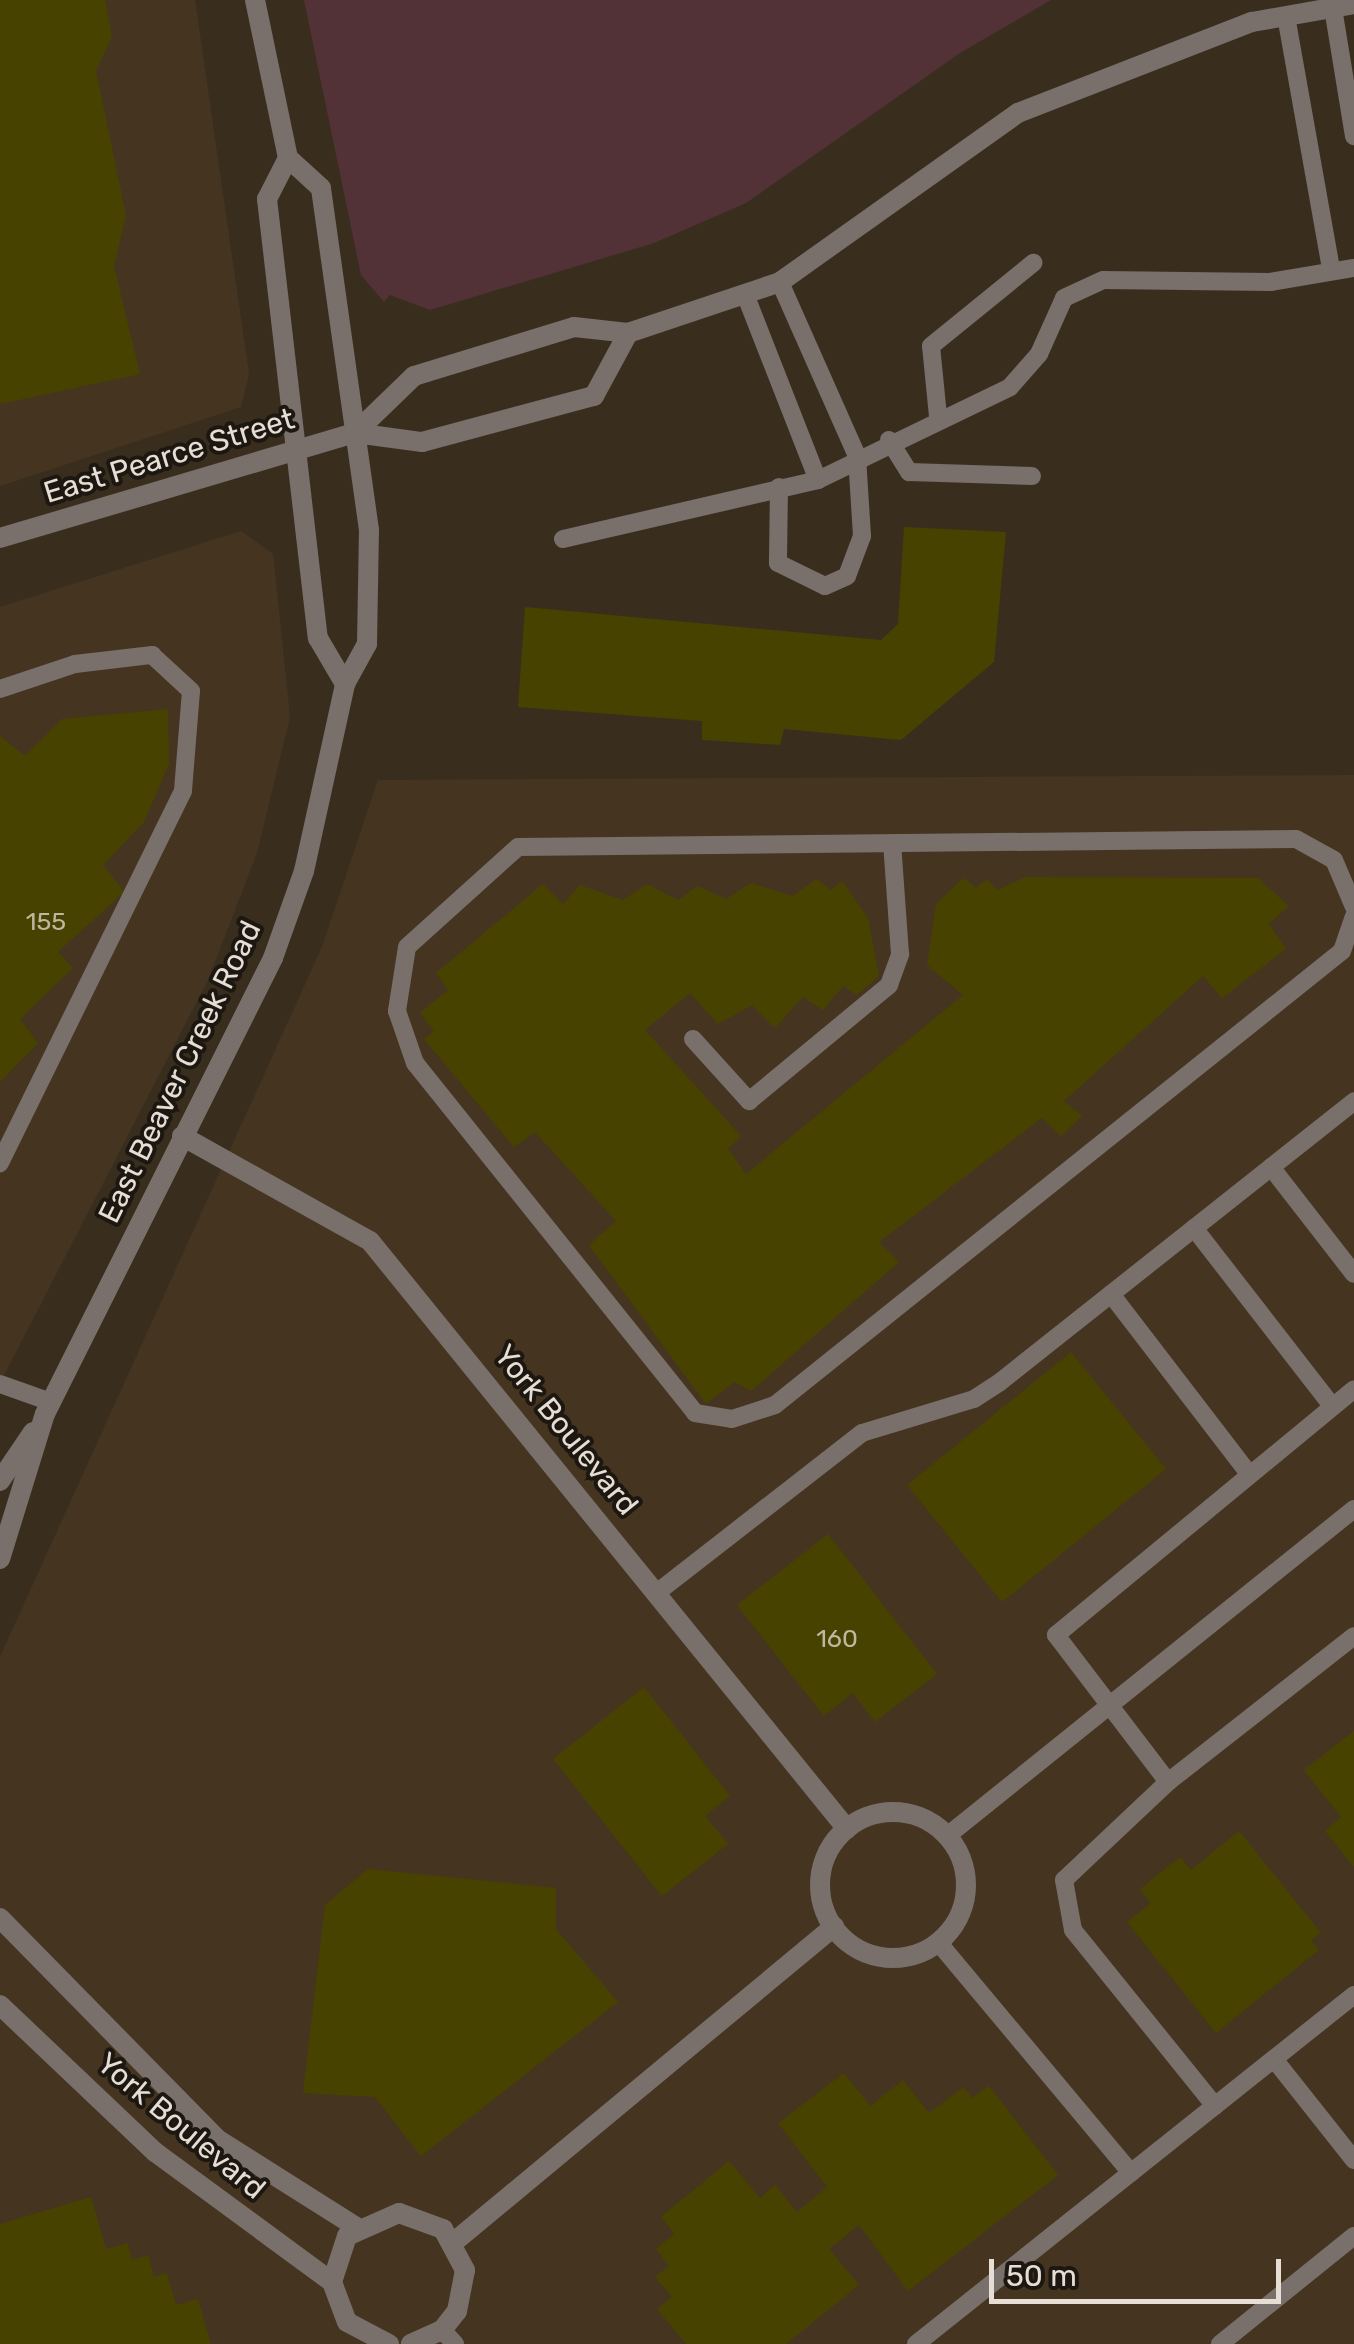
<!DOCTYPE html>
<html>
<head>
<meta charset="utf-8">
<style>
  body { margin:0 }
  #map { position:relative; width:1354px; height:2344px; overflow:hidden; background:#392e1e; font-family:Rubik,sans-serif }
  div>[style] { position:absolute }
  .built>* { inset:0; background:#453520 }
  .green>* { inset:0; background:#533237 }
  .building>* { inset:0; background:#474200 }
  .service>* { height:18px; margin:-9px; padding:0 9px; transform-origin:9px; border-radius:9px; background:#796f6b }
  .minor>* { height:20px; margin:-10px; padding:0 10px; transform-origin:10px; border-radius:10px; background:#796f6b }
  .minor>.ring { margin:-10px; padding:0; box-sizing:content-box; background:none; border:20px solid #796f6b; border-radius:50% }
  .tertiary>* { height:20px; margin:-10px; padding:0 10px; transform-origin:10px; border-radius:10px; background:#796f6b }
  span { translate:-50% -50%; white-space:nowrap; text-align:center; line-height:1.15; -webkit-text-stroke:8px #1c1710; paint-order:stroke }
  .number-label { font-size:25px; color:#beb7a0 }
  .number-label span { -webkit-text-stroke-width:0 }
  .street-label { font-size:30px; color:#e6ded5 }
  .scale { position:absolute; left:989px; top:2259px; width:292px; height:45px; box-sizing:border-box; border:5px solid #e6ded5; border-top:0; padding-left:12px; font-size:30px; line-height:35px; white-space:nowrap; color:#e6ded5; -webkit-text-stroke:8px #1c1710; paint-order:stroke }
</style>
</head>
<body>
<div id="map">
  <div class="built">
    <div style="clip-path:polygon(0 0,195px 0,249px 374px,241px 407px,0 486px)"></div>
    <div style="clip-path:polygon(241px 531px,273px 554px,290px 717px,257px 853px,208px 980px,0 1383px,0 607px)"></div>
    <div style="clip-path:polygon(1354px 775px,1354px 2344px,0 2344px,0 1657px,322px 947px,378px 780px)"></div>
  </div>
  <div class="green">
    <div style="clip-path:polygon(304px 0,1051px 0,960px 53px,746px 203px,654px 243px,430px 310px,390px 295px,384px 302px,361px 275px)"></div>
  </div>
  <div class="building">
    <div style="clip-path:polygon(0 0,105px 0,112px 36px,96px 71px,126px 215px,114px 266px,140px 374px,0 404px)"></div>
    <div style="clip-path:polygon(904px 527px,1006px 532px,994px 662px,901px 740px,784px 729px,780px 745px,702px 740px,702px 721px,518px 707px,525px 607px,881px 640px,898px 624px)"></div>
    <div style="clip-path:polygon(168px 709px,169px 764px,144px 822px,103px 865px,124px 892px,58px 952px,73px 968px,20px 1019px,38px 1043px,0 1082px,0 736px,25px 756px,62px 719px)"></div>
    <div style="clip-path:polygon(1026px 877px,1258px 878px,1289px 906px,1269px 924px,1286px 949px,1222px 998px,1203px 976px,1064px 1101px,1082px 1116px,1061px 1136px,1042px 1118px,879px 1242px,899px 1262px,751px 1391px,734px 1382px,706px 1404px,589px 1245px,616px 1221px,535px 1132px,514px 1147px,424px 1039px,434px 1032px,420px 1013px,448px 990px,436px 973px,543px 884px,563px 904px,580px 885px,623px 900px,647px 884px,678px 900px,698px 886px,726px 899px,751px 883px,792px 896px,817px 879px,831px 890px,842px 881px,868px 918px,879px 976px,857px 995px,843px 986px,823px 1010px,803px 997px,775px 1028px,752px 1005px,718px 1024px,690px 993px,645px 1030px,741px 1136px,728px 1149px,746px 1174px,963px 995px,927px 965px,936px 904px,963px 878px,976px 888px,987px 879px,997px 890px)"></div>
    <div style="clip-path:polygon(1071px 1352px,1166px 1469px,1002px 1602px,907px 1485px)"></div>
    <div style="clip-path:polygon(828px 1534px,937px 1674px,875px 1722px,853px 1693px,824px 1716px,737px 1605px)"></div>
    <div style="clip-path:polygon(644px 1687px,730px 1796px,705px 1816px,728px 1844px,662px 1896px,553px 1759px)"></div>
    <div style="clip-path:polygon(1354px 1731px,1354px 1867px,1325px 1831px,1341px 1817px,1304px 1770px)"></div>
    <div style="clip-path:polygon(1239px 1831px,1321px 1933px,1311px 1940px,1319px 1950px,1216px 2033px,1127px 1922px,1151px 1903px,1140px 1889px,1180px 1857px,1191px 1870px)"></div>
    <div style="clip-path:polygon(368px 1869px,556px 1888px,556px 1929px,618px 2002px,421px 2156px,375px 2097px,303px 2093px,325px 1905px)"></div>
    <div style="clip-path:polygon(844px 2073px,870px 2106px,903px 2080px,929px 2113px,964px 2087px,972px 2098px,989px 2086px,1058px 2175px,908px 2291px,859px 2225px,829px 2249px,859px 2285px,786px 2344px,686px 2344px,657px 2309px,672px 2297px,655px 2277px,669px 2266px,656px 2249px,674px 2234px,661px 2217px,729px 2161px,760px 2198px,775px 2185px,797px 2212px,827px 2187px,778px 2123px)"></div>
    <div style="clip-path:polygon(91px 2197px,106px 2249px,128px 2243px,132px 2260px,148px 2255px,154px 2277px,167px 2273px,176px 2305px,198px 2299px,211px 2344px,0 2344px,0 2224px)"></div>
  </div>
  <div class="service">
    <div style="left:1333px;top:8px;width:130px;rotate:80.7deg"></div>
    <div style="left:1286px;top:16px;width:257px;rotate:79.9deg"></div>
    <div style="left:745px;top:294px;width:200px;rotate:68.6deg"></div>
    <div style="left:938px;top:416px;width:70px;rotate:-95.7deg"></div>
    <div style="left:931px;top:346px;width:132px;rotate:-39.1deg"></div>
    <div style="left:889px;top:440px;width:38px;rotate:58deg"></div>
    <div style="left:909px;top:472px;width:123px;rotate:1.9deg"></div>
    <div style="left:779px;top:487px;width:76px;rotate:90.8deg"></div>
    <div style="left:778px;top:563px;width:52px;rotate:26.1deg"></div>
    <div style="left:825px;top:586px;width:24px;rotate:-24deg"></div>
    <div style="left:847px;top:576px;width:43px;rotate:-69.4deg"></div>
    <div style="left:862px;top:536px;width:80px;rotate:-93.6deg"></div>
    <div style="left:857px;top:456px;width:190px;rotate:-113.9deg"></div>
    <div style="left:563px;top:539px;width:262px;rotate:-13deg"></div>
    <div style="left:818px;top:480px;width:213px;rotate:-25.8deg"></div>
    <div style="left:1010px;top:387px;width:44px;rotate:-48.7deg"></div>
    <div style="left:1039px;top:354px;width:61px;rotate:-65.9deg"></div>
    <div style="left:1064px;top:298px;width:43px;rotate:-24.8deg"></div>
    <div style="left:1103px;top:280px;width:167px;rotate:0.7deg"></div>
    <div style="left:1270px;top:282px;width:85px;rotate:-9.5deg"></div>
    <div style="left:0;top:689px;width:79px;rotate:-18.4deg"></div>
    <div style="left:75px;top:664px;width:78px;rotate:-6.7deg"></div>
    <div style="left:152px;top:655px;width:53px;rotate:42.7deg"></div>
    <div style="left:191px;top:691px;width:100px;rotate:94.6deg"></div>
    <div style="left:183px;top:791px;width:415px;rotate:116.2deg"></div>
    <div style="left:1354px;top:907px;width:51px;rotate:-113.1deg"></div>
    <div style="left:1334px;top:860px;width:43px;rotate:-151.1deg"></div>
    <div style="left:1296px;top:839px;width:778px;rotate:179.41deg"></div>
    <div style="left:518px;top:847px;width:149px;rotate:138deg"></div>
    <div style="left:407px;top:947px;width:65px;rotate:98.9deg"></div>
    <div style="left:397px;top:1011px;width:55px;rotate:70.9deg"></div>
    <div style="left:415px;top:1063px;width:448px;rotate:51.3deg"></div>
    <div style="left:695px;top:1413px;width:37px;rotate:9deg"></div>
    <div style="left:732px;top:1419px;width:45px;rotate:-18deg"></div>
    <div style="left:775px;top:1405px;width:726px;rotate:-38.68deg"></div>
    <div style="left:1342px;top:951px;width:36px;rotate:-71deg"></div>
    <div style="left:693px;top:1039px;width:84px;rotate:47.9deg"></div>
    <div style="left:749px;top:1101px;width:182px;rotate:-39.6deg"></div>
    <div style="left:889px;top:985px;width:33px;rotate:-70deg"></div>
    <div style="left:900px;top:954px;width:111px;rotate:-94.1deg"></div>
    <div style="left:1271px;top:1167px;width:135px;rotate:52.2deg"></div>
    <div style="left:1194px;top:1228px;width:225px;rotate:52.2deg"></div>
    <div style="left:1111px;top:1294px;width:228px;rotate:52.5deg"></div>
    <div style="left:0;top:1384px;width:54px;rotate:19.4deg"></div>
    <div style="left:659px;top:1591px;width:257px;rotate:-37.9deg"></div>
    <div style="left:862px;top:1433px;width:117px;rotate:-16.9deg"></div>
    <div style="left:974px;top:1399px;width:31px;rotate:-33deg"></div>
    <div style="left:1000px;top:1382px;width:452px;rotate:-38.4deg"></div>
    <div style="left:1168px;top:1782px;width:185px;rotate:-127.3deg"></div>
    <div style="left:1056px;top:1635px;width:386px;rotate:-39.5deg"></div>
    <div style="left:947px;top:1836px;width:522px;rotate:-38.78deg"></div>
    <div style="left:938px;top:1942px;width:301px;rotate:50.1deg"></div>
    <div style="left:1274px;top:2059px;width:129px;rotate:51.6deg"></div>
    <div style="left:1215px;top:2106px;width:226px;rotate:-128.9deg"></div>
    <div style="left:1073px;top:1930px;width:51px;rotate:-100.2deg"></div>
    <div style="left:1064px;top:1880px;width:143px;rotate:-43.3deg"></div>
    <div style="left:1168px;top:1782px;width:236px;rotate:-38.1deg"></div>
    <div style="left:442px;top:2330px;width:19px;rotate:47deg"></div>
    <div style="left:916px;top:2344px;width:560px;rotate:-38.55deg"></div>
    <div style="left:1220px;top:2344px;width:172px;rotate:-38.9deg"></div>
  </div>
  <div class="minor">
    <div style="left:0;top:538px;width:370px;rotate:-16.5deg"></div>
    <div style="left:182px;top:1136px;width:215px;rotate:29.2deg"></div>
    <div style="left:370px;top:1241px;width:757px;rotate:50.95deg"></div>
    <div class="ring" style="left:820px;top:1812px;width:126px;height:126px"></div>
    <div style="left:0;top:1918px;width:310px;rotate:45.5deg"></div>
    <div style="left:217px;top:2139px;width:165px;rotate:32.3deg"></div>
    <div style="left:0;top:2005px;width:214px;rotate:43.5deg"></div>
    <div style="left:155px;top:2152px;width:220px;rotate:36.3deg"></div>
    <div style="left:454px;top:2242px;width:494px;rotate:-39.7deg"></div>
    <div style="left:389px;top:2344px;width:47px;rotate:-152.4deg"></div>
    <div style="left:347px;top:2322px;width:43px;rotate:-110.6deg"></div>
    <div style="left:332px;top:2282px;width:48px;rotate:-71.9deg"></div>
    <div style="left:347px;top:2236px;width:57px;rotate:-23.9deg"></div>
    <div style="left:399px;top:2213px;width:47px;rotate:20deg"></div>
    <div style="left:443px;top:2229px;width:47px;rotate:61.8deg"></div>
    <div style="left:465px;top:2270px;width:42px;rotate:101deg"></div>
    <div style="left:457px;top:2311px;width:24px;rotate:128deg"></div>
    <div style="left:442px;top:2330px;width:34px;rotate:156deg"></div>
  </div>
  <div class="tertiary">
    <div style="left:288px;top:158px;width:46px;rotate:117.1deg"></div>
    <div style="left:267px;top:199px;width:442px;rotate:83.4deg"></div>
    <div style="left:318px;top:638px;width:53px;rotate:59.6deg"></div>
    <div style="left:355px;top:433px;width:82px;rotate:-44deg"></div>
    <div style="left:414px;top:376px;width:167px;rotate:-17deg"></div>
    <div style="left:574px;top:327px;width:54px;rotate:6.3deg"></div>
    <div style="left:628px;top:333px;width:160px;rotate:-18.5deg"></div>
    <div style="left:780px;top:282px;width:292px;rotate:-35.4deg"></div>
    <div style="left:1018px;top:113px;width:251px;rotate:-21.3deg"></div>
    <div style="left:1252px;top:22px;width:104px;rotate:-10deg"></div>
    <div style="left:355px;top:433px;width:68px;rotate:7.7deg"></div>
    <div style="left:422px;top:442px;width:178px;rotate:-15deg"></div>
    <div style="left:594px;top:396px;width:72px;rotate:-61.6deg"></div>
    <div style="left:0;top:1481px;width:59px;rotate:-56deg"></div>
    <div style="left:0;top:1559px;width:152px;rotate:-72.8deg"></div>
    <div style="left:45px;top:1414px;width:510px;rotate:-63.43deg"></div>
    <div style="left:273px;top:958px;width:92px;rotate:-70.4deg"></div>
    <div style="left:304px;top:871px;width:191px;rotate:-77.6deg"></div>
    <div style="left:345px;top:684px;width:46px;rotate:-61.2deg"></div>
    <div style="left:367px;top:644px;width:114px;rotate:-89deg"></div>
    <div style="left:369px;top:530px;width:345px;rotate:-98deg"></div>
    <div style="left:321px;top:188px;width:45px;rotate:-137.7deg"></div>
    <div style="left:288px;top:158px;width:161px;rotate:-101.8deg"></div>
  </div>
  <div class="number-label">
    <span style="left:46px;top:922px">155</span>
    <span style="left:837px;top:1639px">160</span>
  </div>
  <div class="street-label">
    <span style="left:169px;top:456px;rotate:-17deg">East Pearce Street</span>
    <span style="left:180px;top:1072px;rotate:-64deg">East Beaver Creek Road</span>
    <span style="left:566px;top:1430px;rotate:51deg">York Boulevard</span>
    <span style="left:181px;top:2126px;rotate:40deg">York Boulevard</span>
  </div>
  <div class="scale">50 m</div>
</div>
</body>
</html>
